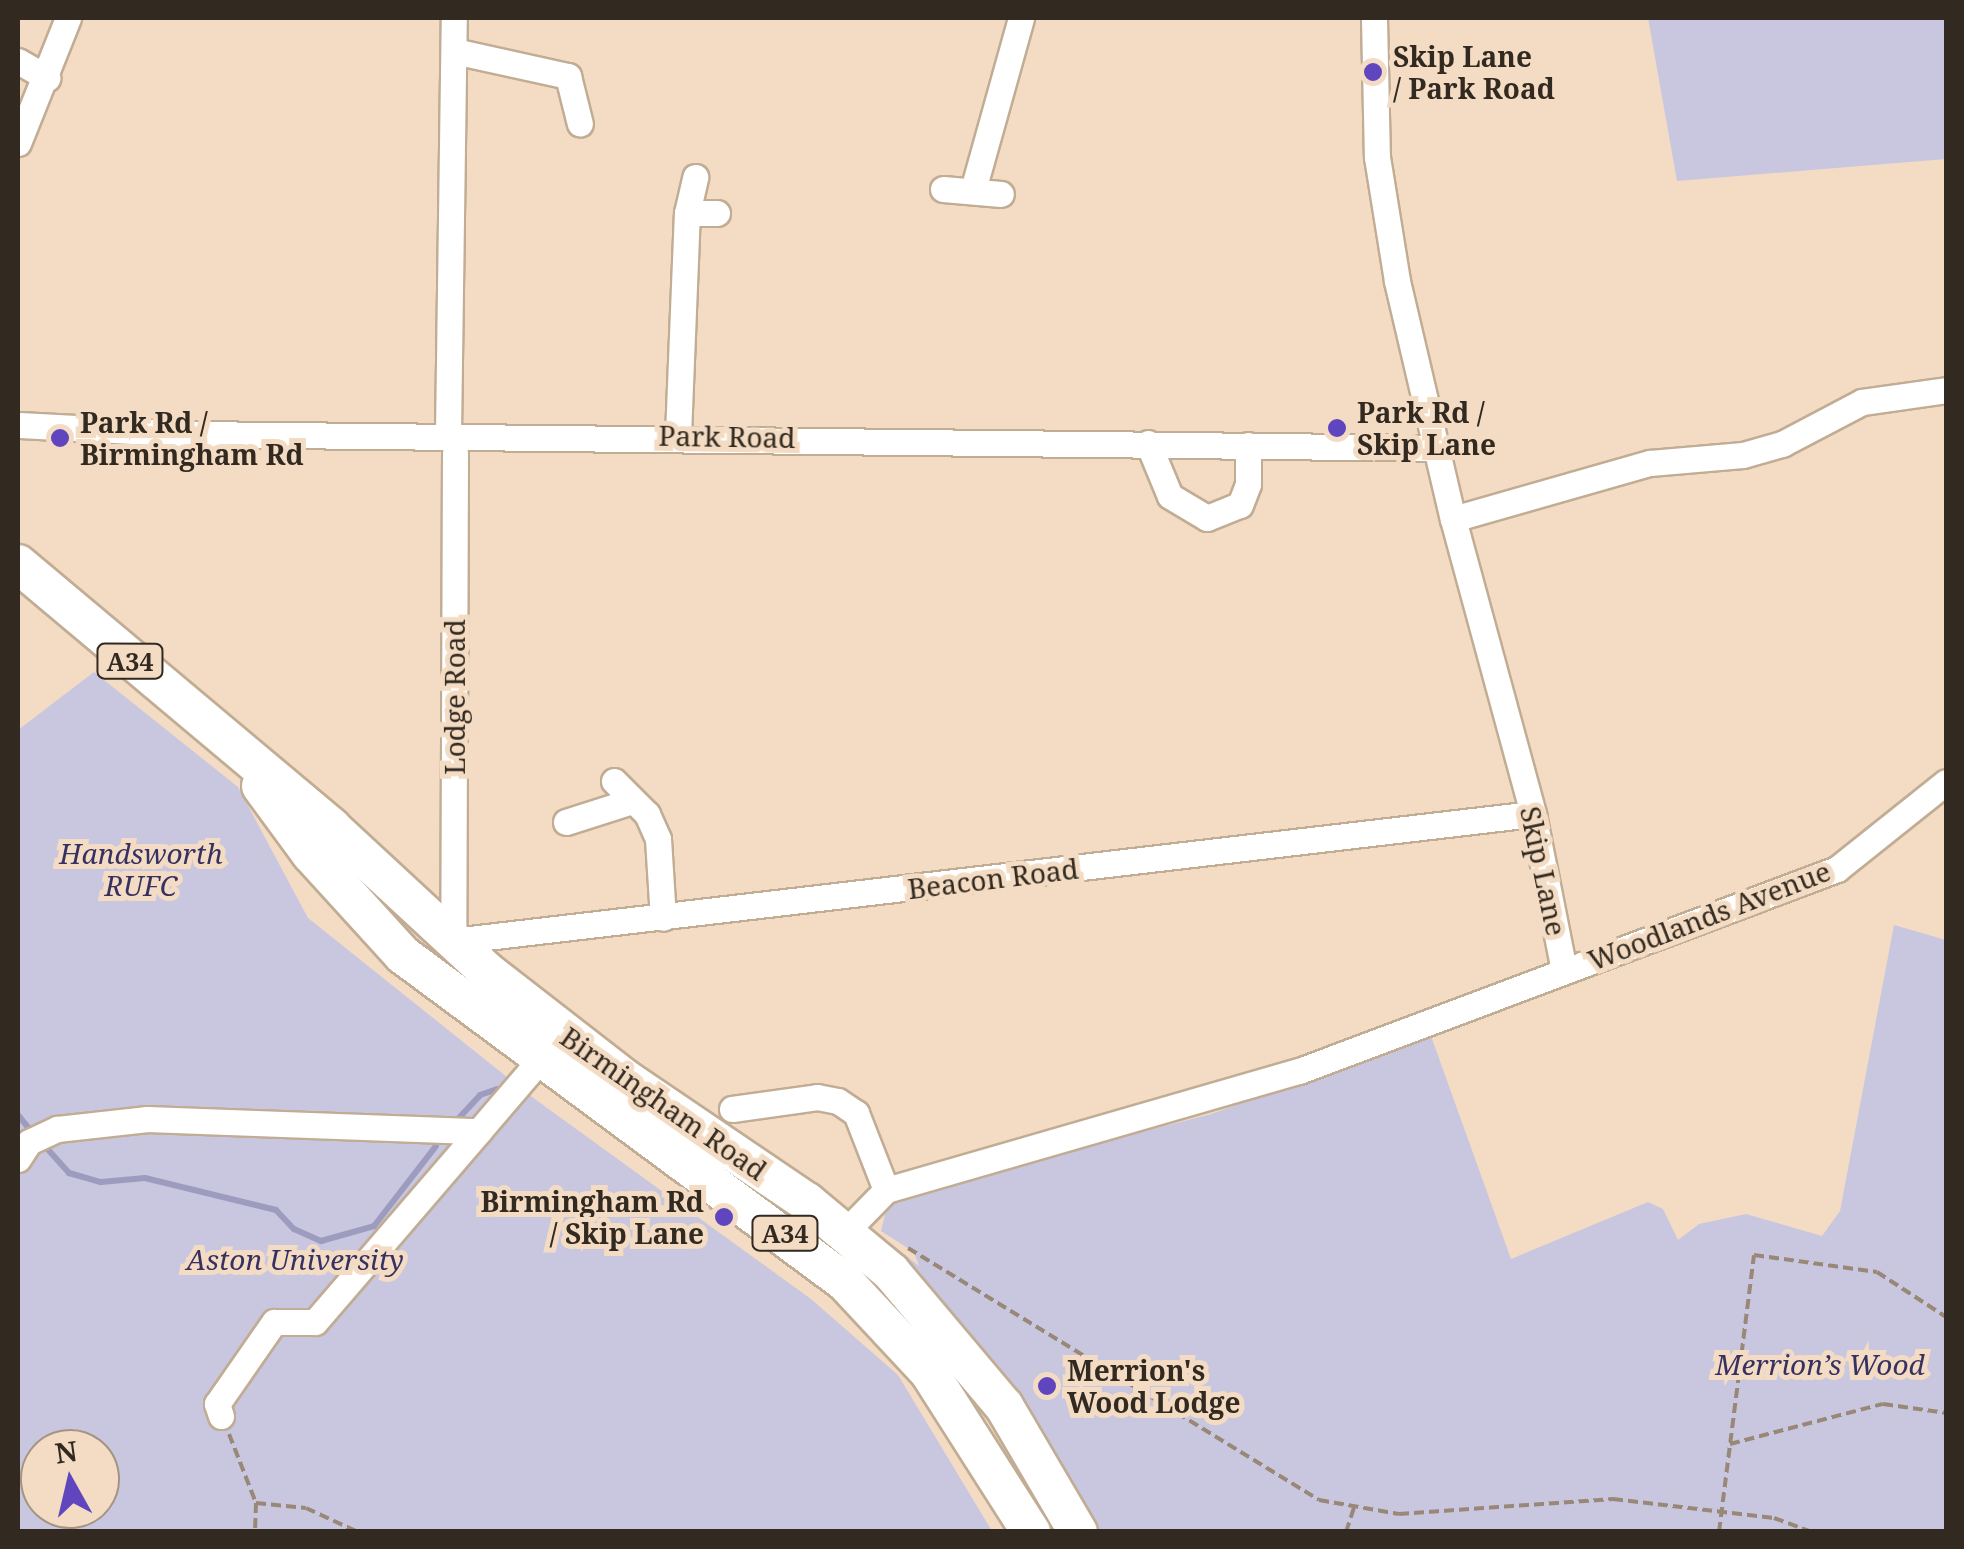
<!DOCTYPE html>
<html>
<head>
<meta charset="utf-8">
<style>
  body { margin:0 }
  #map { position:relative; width:1964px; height:1549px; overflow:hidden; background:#f3dcc3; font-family:"Noto Serif",serif }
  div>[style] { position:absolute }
  .green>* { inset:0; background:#c8c7df }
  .stream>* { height:6px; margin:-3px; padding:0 3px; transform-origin:3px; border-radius:3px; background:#9d9cbf }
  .path>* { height:4px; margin-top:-2px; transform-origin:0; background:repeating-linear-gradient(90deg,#987 0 10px,transparent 0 15px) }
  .roads { filter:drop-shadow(2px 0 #c1ac94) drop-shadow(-2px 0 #c1ac94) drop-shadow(0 2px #c1ac94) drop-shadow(0 -2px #c1ac94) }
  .minor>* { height:25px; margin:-12.5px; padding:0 12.5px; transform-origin:12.5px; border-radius:12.5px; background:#fff }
  .highway>* { height:38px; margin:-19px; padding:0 19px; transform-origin:19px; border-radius:19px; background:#fff }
  .dots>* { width:28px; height:28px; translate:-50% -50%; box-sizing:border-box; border:5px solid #f3dcc3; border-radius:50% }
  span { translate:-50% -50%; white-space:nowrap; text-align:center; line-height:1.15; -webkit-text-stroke:10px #f3dcc3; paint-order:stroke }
  .shield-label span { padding:2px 8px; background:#f3dcc3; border:2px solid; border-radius:8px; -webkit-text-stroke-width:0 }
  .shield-label { font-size:25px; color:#322920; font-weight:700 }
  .poi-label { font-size:28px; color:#322920; font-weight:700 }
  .left { translate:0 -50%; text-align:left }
  .right { translate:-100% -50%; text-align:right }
  .street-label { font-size:28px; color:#322920 }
  .park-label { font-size:28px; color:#373161; font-style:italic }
  .frame { position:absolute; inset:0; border:20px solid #322920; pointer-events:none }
  .north { position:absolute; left:20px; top:1429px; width:100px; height:100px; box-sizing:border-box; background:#f3dcc3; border:2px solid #a69482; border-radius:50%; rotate:352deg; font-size:28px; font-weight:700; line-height:40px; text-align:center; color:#322920 }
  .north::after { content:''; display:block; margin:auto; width:35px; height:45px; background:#5f46be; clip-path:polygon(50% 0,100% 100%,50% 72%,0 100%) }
</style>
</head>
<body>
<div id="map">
  <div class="green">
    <div style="clip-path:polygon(1648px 18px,1946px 18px,1946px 159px,1677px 181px)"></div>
    <div style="clip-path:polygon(evenodd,94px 672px,238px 787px,308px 918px,532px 1097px,811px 1299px,898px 1375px,992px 1531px,18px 1531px,18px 730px,94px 672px,40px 1449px,100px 1449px,100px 1509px,40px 1509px,40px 1449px)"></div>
    <div style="clip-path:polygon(1894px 925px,1946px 940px,1946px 1531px,1098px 1531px,1051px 1455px,858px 1217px,919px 1266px,914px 1252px,881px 1231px,887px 1206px,943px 1184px,1211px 1114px,1431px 1036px,1511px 1259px,1648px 1202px,1663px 1209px,1678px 1240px,1699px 1224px,1746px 1214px,1822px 1236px,1840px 1211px)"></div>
  </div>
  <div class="stream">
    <div style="left:18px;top:1115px;width:26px;rotate:51deg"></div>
    <div style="left:457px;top:1120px;width:34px;rotate:-47deg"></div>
    <div style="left:480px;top:1095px;width:18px;rotate:-19deg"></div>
    <div style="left:43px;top:1144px;width:39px;rotate:48deg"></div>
    <div style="left:69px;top:1173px;width:33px;rotate:16deg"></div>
    <div style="left:101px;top:1182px;width:44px;rotate:-5.2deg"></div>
    <div style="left:145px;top:1178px;width:135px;rotate:13.7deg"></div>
    <div style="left:276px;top:1210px;width:26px;rotate:47deg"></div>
    <div style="left:294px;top:1229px;width:30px;rotate:24deg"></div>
    <div style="left:321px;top:1241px;width:55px;rotate:-15.8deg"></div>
    <div style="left:374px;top:1226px;width:101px;rotate:-52.2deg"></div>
  </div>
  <div class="path">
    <div style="left:908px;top:1248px;width:482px;rotate:31.5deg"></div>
    <div style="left:1319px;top:1500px;width:81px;rotate:9.9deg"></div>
    <div style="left:1399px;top:1514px;width:215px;rotate:-4deg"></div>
    <div style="left:1613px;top:1499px;width:162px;rotate:6.7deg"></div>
    <div style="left:1774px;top:1518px;width:40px;rotate:20.2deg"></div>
    <div style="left:229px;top:1434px;width:74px;rotate:68.6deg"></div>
    <div style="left:256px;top:1503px;width:29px;rotate:92deg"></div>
    <div style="left:1730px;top:1444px;width:158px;rotate:-14.7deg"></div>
    <div style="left:1883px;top:1404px;width:64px;rotate:8.1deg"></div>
    <div style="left:256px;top:1503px;width:50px;rotate:5.7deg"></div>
    <div style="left:306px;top:1508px;width:57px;rotate:24.8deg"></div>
    <div style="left:1346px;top:1532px;width:26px;rotate:-72deg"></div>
    <div style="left:1719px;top:1532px;width:279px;rotate:-82.8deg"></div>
    <div style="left:1754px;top:1255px;width:124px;rotate:7.9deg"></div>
    <div style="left:1877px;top:1272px;width:82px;rotate:33.1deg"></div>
  </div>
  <div class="roads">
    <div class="minor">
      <div style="left:1374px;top:18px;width:139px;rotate:88.8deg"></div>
      <div style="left:1377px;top:157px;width:126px;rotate:80.8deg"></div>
      <div style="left:1397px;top:281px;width:244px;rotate:76.8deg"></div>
      <div style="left:1453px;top:519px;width:306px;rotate:74.8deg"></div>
      <div style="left:1533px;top:814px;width:159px;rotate:78.8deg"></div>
      <div style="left:454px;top:51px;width:117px;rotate:12.4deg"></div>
      <div style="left:568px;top:76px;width:49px;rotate:76deg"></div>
      <div style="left:18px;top:61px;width:34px;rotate:30deg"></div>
      <div style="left:18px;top:143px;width:135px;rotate:-68.2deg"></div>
      <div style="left:943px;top:189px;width:58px;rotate:4.9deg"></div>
      <div style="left:973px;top:190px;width:179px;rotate:-74.4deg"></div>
      <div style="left:687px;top:213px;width:30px"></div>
      <div style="left:18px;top:425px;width:173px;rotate:3deg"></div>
      <div style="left:191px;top:434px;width:1245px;rotate:0.64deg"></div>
      <div style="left:448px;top:432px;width:414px;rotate:-89.2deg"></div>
      <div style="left:678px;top:435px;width:222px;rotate:-87.7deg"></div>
      <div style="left:687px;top:213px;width:37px;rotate:-77deg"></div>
      <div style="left:1148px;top:443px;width:57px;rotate:67.5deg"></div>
      <div style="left:1170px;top:496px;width:43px;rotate:30.7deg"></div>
      <div style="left:1207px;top:518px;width:35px;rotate:-22deg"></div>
      <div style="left:1240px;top:505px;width:22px;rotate:-69deg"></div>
      <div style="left:1248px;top:484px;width:39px;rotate:-90deg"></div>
      <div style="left:455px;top:453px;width:488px;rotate:90.2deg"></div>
      <div style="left:453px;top:941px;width:1087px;rotate:-6.71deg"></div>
      <div style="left:1453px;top:519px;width:205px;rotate:-15.9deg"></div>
      <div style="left:1650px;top:463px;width:93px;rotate:-4.9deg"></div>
      <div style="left:1743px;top:455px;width:41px;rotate:-15.8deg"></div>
      <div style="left:1782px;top:444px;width:90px;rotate:-27.7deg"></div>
      <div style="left:1862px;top:402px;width:85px;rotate:-8.1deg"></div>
      <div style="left:614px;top:781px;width:47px;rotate:45deg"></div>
      <div style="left:647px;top:814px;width:27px;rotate:66deg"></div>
      <div style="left:658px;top:839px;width:79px;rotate:86.4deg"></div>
      <div style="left:566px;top:822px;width:69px;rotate:-17.7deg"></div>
      <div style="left:732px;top:1109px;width:86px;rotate:-8deg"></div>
      <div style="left:817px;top:1097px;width:21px;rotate:11deg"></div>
      <div style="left:838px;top:1101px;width:22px;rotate:34deg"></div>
      <div style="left:856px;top:1113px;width:83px;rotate:68.7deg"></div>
      <div style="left:18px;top:1159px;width:20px;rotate:-57deg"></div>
      <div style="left:29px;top:1142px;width:31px;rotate:-25deg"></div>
      <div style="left:57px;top:1129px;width:91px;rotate:-6.3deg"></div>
      <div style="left:147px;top:1119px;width:332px;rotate:2.1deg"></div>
      <div style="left:479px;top:1131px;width:92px;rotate:-49.4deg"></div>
      <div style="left:846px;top:1231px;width:57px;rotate:-45.7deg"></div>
      <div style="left:886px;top:1190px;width:430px;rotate:-16.1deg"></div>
      <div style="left:1299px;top:1071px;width:575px;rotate:-20.58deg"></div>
      <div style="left:1837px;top:869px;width:139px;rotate:-38.6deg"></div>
      <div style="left:221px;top:1416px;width:13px;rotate:-108deg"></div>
      <div style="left:217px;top:1404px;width:100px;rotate:-55.2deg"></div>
      <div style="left:274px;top:1322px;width:41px"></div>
      <div style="left:315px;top:1322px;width:252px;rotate:-49.3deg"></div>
    </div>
    <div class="highway">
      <div style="left:18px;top:564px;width:409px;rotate:40deg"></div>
      <div style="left:331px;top:827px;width:217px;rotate:42.8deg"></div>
      <div style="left:490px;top:974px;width:175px;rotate:37.8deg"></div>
      <div style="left:628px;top:1081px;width:216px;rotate:34.1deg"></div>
      <div style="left:807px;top:1202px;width:109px;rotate:39.8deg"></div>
      <div style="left:891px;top:1272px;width:175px;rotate:49.9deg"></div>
      <div style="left:1004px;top:1406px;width:146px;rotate:59.6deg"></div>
      <div style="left:261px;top:786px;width:84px;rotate:53.7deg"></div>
      <div style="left:311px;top:854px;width:137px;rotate:47.7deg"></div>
      <div style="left:403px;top:955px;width:550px;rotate:36.49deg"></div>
      <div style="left:845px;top:1282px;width:123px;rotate:47deg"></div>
      <div style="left:929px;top:1372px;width:190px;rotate:57.5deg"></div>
    </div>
  </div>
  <div class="dots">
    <div style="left:1373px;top:72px;background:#5f46be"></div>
    <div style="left:1337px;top:428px;background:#5f46be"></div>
    <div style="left:60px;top:438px;background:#5f46be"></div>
    <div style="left:724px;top:1217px;background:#5f46be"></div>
    <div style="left:1047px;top:1386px;background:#5f46be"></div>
  </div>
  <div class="shield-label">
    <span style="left:130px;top:661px">A34</span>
    <span style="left:785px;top:1233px">A34</span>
  </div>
  <div class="poi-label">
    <span class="left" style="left:1393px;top:72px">Skip Lane<br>/ Park Road</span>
    <span class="left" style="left:1357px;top:428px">Park Rd /<br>Skip Lane</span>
    <span class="left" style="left:80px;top:438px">Park Rd /<br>Birmingham Rd</span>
    <span class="right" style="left:704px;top:1217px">Birmingham Rd<br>/ Skip Lane</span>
    <span class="left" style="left:1067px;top:1386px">Merrion's<br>Wood Lodge</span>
  </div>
  <div class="street-label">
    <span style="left:727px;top:436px;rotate:1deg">Park Road</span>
    <span style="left:454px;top:697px;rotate:-90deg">Lodge Road</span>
    <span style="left:1544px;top:871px;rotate:78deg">Skip Lane</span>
    <span style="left:993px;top:878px;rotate:-7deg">Beacon Road</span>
    <span style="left:1709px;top:915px;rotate:-21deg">Woodlands Avenue</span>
    <span style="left:664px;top:1103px;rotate:35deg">Birmingham Road</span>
  </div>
  <div class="park-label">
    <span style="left:141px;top:869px">Handsworth<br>RUFC</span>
    <span style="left:295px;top:1259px">Aston University</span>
    <span style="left:1820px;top:1364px">Merrion’s Wood</span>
  </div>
  <div class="frame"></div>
  <div class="north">N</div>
</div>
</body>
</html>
